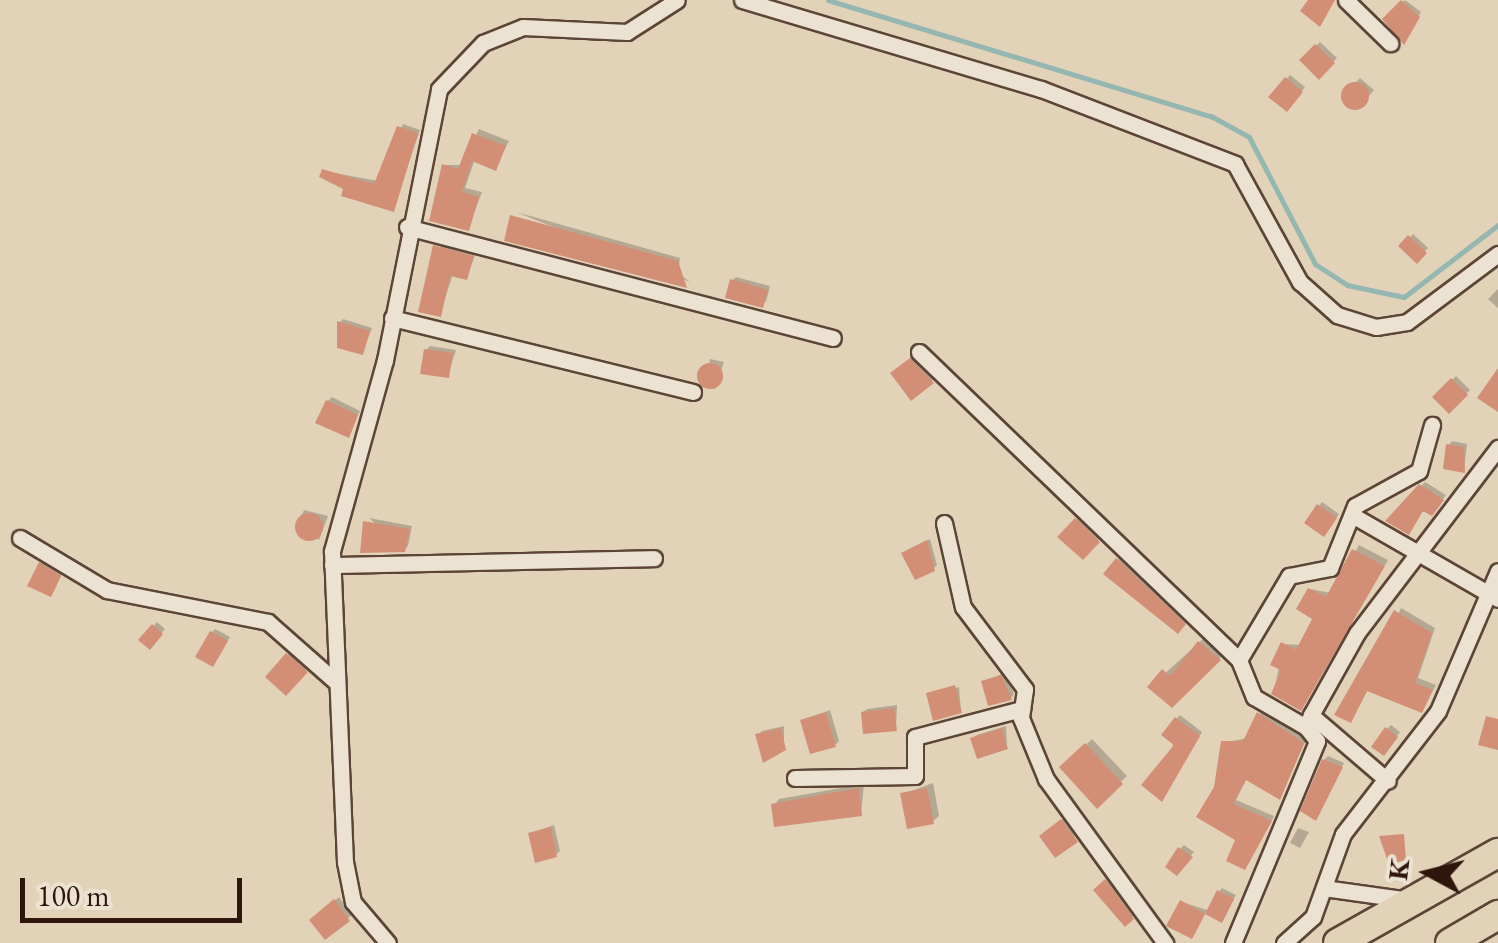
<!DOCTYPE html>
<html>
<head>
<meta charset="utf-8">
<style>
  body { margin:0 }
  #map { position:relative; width:1498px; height:943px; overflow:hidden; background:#e2d2b8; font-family:"EB Garamond",serif }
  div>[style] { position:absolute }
  .shadow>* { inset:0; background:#0003 }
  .stream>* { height:5px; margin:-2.5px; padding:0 2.5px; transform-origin:2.5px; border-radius:2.5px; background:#95b7b1 }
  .building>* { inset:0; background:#d38f75 }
  .round { border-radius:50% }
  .roads { filter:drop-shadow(2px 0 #5c4537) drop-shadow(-2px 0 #5c4537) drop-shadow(0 2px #5c4537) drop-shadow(0 -2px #5c4537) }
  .street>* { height:15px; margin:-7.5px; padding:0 7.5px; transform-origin:7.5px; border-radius:7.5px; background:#ece2d1 }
  .highway>* { height:28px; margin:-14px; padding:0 14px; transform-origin:14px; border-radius:14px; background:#e2d2b8 }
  span { translate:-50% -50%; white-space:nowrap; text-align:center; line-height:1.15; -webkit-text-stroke:10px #ece2d1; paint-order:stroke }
  .north { position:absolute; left:1378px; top:823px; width:100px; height:100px; -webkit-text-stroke:8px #ece2d1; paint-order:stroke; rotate:277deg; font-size:28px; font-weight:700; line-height:40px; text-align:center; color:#2f160c }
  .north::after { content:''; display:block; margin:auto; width:35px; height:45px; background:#2f160c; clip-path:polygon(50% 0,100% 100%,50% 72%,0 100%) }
  .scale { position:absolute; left:20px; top:878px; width:222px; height:45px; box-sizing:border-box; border:5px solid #2f160c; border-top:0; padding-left:12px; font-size:30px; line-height:35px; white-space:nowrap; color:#2f160c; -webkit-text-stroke:8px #ece2d1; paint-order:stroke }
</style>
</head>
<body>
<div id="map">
  <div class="shadow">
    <div style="clip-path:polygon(1405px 0,1421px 12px,1404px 42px,1385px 20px)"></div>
    <div style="clip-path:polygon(1320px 42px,1337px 58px,1319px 77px,1302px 60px)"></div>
    <div style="clip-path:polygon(1290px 75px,1305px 87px,1287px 109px,1272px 96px)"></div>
    <div style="clip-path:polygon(1360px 78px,1374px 90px,1358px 108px,1341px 98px)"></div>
    <div style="clip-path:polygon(403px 124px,420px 130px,393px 209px,324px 171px,378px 181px)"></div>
    <div style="clip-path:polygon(479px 129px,509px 141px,495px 168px,475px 159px,465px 188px,482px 192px,468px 229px,444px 165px,462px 165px)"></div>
    <div style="clip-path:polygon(516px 212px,680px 258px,678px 273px,690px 282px)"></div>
    <div style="clip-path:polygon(1413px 234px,1428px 248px,1417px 260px,1402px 246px)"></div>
    <div style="clip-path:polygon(441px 242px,477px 251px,466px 277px,453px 274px,440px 314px)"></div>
    <div style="clip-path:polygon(736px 277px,770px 286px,766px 302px,732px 281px)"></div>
    <div style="clip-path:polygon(1498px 289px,1498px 308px,1488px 299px)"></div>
    <div style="clip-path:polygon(343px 319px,372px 328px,362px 353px,340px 322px)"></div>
    <div style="clip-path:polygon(430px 346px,456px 350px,448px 375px,426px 350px)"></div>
    <div style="clip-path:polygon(917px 354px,939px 375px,911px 397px,899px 367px)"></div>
    <div style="clip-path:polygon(710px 359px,724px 362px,715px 389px,706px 387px)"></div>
    <div style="clip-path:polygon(1456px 376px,1470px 390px,1449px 411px,1435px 397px)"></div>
    <div style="clip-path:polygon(332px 397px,360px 411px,348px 435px,328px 401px)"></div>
    <div style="clip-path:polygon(1452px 441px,1467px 444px,1464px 470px,1449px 445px)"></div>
    <div style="clip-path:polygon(1425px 482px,1446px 495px,1435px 509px,1389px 520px)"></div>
    <div style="clip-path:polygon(1322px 502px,1339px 514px,1328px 530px,1319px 506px)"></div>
    <div style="clip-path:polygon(304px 510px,328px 516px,319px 540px,296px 529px)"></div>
    <div style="clip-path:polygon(1083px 513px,1104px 534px,1082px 557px,1061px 536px)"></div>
    <div style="clip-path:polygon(369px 518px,412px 526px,408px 546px,404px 550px)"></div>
    <div style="clip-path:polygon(930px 539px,937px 565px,933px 569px,908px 550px)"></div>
    <div style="clip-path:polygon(1359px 545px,1388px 560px,1305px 702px,1274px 693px,1283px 644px,1302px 645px,1316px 618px,1300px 608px,1310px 589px,1331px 593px)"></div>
    <div style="clip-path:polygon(1123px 554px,1189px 618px,1178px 630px,1106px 573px)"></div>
    <div style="clip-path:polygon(44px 560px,63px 571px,54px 591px,41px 564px)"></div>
    <div style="clip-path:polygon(1401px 608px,1435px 628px,1418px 678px,1436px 685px,1422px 710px,1369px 688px,1351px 720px)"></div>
    <div style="clip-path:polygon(157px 622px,165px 629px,150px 647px,142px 640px)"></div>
    <div style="clip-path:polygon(215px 629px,230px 637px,216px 660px,212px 632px)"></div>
    <div style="clip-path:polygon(1203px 639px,1223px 655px,1172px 704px,1151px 686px)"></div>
    <div style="clip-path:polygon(294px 648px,312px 664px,286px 692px,268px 676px)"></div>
    <div style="clip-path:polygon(1004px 673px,1014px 694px,1011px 698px,984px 682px)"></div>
    <div style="clip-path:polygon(959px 687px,961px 711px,929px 695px)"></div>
    <div style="clip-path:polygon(897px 705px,896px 728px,863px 712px,867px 709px)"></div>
    <div style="clip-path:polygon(1263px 709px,1307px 738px,1280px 797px,1247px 778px,1236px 800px,1274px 816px,1249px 862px,1216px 788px,1223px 743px,1247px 738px)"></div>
    <div style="clip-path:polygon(830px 710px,839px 741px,835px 745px,803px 720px)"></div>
    <div style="clip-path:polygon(1180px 715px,1202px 732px,1165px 795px,1177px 718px)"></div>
    <div style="clip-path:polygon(1391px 725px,1400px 732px,1388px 749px,1387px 729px)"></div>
    <div style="clip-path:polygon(784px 726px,784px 748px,758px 735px,762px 731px)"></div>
    <div style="clip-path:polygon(1006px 726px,1007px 747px,973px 738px,977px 735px)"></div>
    <div style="clip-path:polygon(1092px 739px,1127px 776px,1097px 805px,1063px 767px)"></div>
    <div style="clip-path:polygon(1328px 756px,1344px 763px,1316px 818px,1324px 760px)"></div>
    <div style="clip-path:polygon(933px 783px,939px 816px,932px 822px,903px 794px)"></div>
    <div style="clip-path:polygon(864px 784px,861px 814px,774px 805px,779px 799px)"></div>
    <div style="clip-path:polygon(1066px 817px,1076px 840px,1045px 832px)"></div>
    <div style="clip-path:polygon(554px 825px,560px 851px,556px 855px,531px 833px)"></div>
    <div style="clip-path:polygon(1298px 828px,1309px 832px,1300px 848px,1290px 843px)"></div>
    <div style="clip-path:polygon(1184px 845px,1194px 852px,1177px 872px,1180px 849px)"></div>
    <div style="clip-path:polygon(1109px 878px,1135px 914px,1125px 923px,1097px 890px)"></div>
    <div style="clip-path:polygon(1222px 888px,1236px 895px,1225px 916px,1206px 912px,1195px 933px,1182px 902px,1207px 910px)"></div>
    <div style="clip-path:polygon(339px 897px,352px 915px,325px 937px,312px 920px)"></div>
  </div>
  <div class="stream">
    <div style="left:828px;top:0;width:400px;rotate:16.9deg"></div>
    <div style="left:1211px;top:116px;width:43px;rotate:28.9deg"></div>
    <div style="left:1249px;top:137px;width:143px;rotate:62.5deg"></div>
    <div style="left:1315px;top:264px;width:38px;rotate:33deg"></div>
    <div style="left:1347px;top:285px;width:58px;rotate:11.9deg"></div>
    <div style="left:1404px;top:297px;width:118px;rotate:-37.5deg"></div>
  </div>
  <div class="building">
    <div style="clip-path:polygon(1308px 0,1335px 0,1320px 27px,1300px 11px)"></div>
    <div style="clip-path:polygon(1401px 0,1420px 17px,1404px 45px,1382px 19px)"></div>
    <div style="clip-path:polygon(1315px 44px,1335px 63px,1319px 80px,1299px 60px)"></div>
    <div style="clip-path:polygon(1285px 77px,1303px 92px,1287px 112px,1268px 97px)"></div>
    <div class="round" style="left:1341px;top:82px;width:28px;height:28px"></div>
    <div style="clip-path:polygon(397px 126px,418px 133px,394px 212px,341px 196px,343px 189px,319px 177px,322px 169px,374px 184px)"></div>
    <div style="clip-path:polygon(472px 133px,506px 146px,496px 171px,472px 161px,462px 192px,479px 197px,469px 231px,429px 221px,442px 164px,458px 169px)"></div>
    <div style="clip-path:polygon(510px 215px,678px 261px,687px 288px,504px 241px)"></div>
    <div style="clip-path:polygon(1408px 235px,1427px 253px,1417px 264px,1398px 246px)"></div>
    <div style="clip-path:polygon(433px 245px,474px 256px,467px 280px,450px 276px,441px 317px,418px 312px)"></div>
    <div style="clip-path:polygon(730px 279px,768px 290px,763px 308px,725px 298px)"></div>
    <div style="clip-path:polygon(337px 321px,370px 331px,363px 355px,337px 348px)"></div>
    <div style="clip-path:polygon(424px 349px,453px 353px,449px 378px,420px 374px)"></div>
    <div style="clip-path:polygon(910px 358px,934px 383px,911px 401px,890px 373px)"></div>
    <div class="round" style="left:697px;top:363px;width:26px;height:26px"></div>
    <div style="clip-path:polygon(1498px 368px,1498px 412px,1477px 398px)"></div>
    <div style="clip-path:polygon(1451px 378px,1468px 395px,1449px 414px,1432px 397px)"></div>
    <div style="clip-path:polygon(326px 400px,358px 415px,349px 438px,315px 423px)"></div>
    <div style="clip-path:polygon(1446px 444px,1464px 447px,1465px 473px,1443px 469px)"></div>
    <div style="clip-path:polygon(1419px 484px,1444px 500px,1432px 516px,1423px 511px,1409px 535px,1385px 521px)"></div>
    <div style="clip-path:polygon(1317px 504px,1337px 518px,1324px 537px,1304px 523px)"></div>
    <div class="round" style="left:295px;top:513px;width:28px;height:28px"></div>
    <div style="clip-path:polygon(1075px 518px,1100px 542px,1083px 560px,1057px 537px)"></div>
    <div style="clip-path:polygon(363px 521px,410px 529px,405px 552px,360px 553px)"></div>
    <div style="clip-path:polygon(927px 540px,935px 571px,915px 580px,901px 553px)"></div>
    <div style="clip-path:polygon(1352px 549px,1385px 566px,1301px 711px,1271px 694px,1281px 670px,1270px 665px,1281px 642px,1296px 650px,1312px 619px,1296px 609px,1308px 588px,1326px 597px)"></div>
    <div style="clip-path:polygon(1116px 558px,1186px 624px,1178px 634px,1103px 574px)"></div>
    <div style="clip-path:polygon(39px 562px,61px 576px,51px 597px,27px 586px)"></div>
    <div style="clip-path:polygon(1394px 610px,1432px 633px,1415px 683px,1433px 690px,1422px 713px,1367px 691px,1351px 723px,1334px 715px)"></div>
    <div style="clip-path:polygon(152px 624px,163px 634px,150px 650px,138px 640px)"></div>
    <div style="clip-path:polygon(210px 631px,228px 641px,213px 667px,195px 657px)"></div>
    <div style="clip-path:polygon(1198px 641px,1221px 660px,1172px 708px,1147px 687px,1162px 669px,1170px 676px)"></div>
    <div style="clip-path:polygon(286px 653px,308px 672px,286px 696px,265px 677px)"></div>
    <div style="clip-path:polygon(1001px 675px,1012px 700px,988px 706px,981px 681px)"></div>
    <div style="clip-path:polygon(955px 685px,962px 713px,933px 721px,926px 693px)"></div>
    <div style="clip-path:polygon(894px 708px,897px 731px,863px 734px,861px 712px)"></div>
    <div style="clip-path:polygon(826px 712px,836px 747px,810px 754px,800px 720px)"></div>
    <div style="clip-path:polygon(1257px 712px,1304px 743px,1280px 800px,1246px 780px,1233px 804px,1272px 821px,1245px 870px,1226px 861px,1235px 840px,1196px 817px,1214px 787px,1221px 741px,1243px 741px)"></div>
    <div style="clip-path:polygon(1486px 716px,1498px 719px,1498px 750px,1478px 745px)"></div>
    <div style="clip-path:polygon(1175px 717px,1200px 736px,1162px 802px,1141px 785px,1174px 745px,1161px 735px)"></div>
    <div style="clip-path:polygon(1385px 727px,1398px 737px,1384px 756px,1371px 747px)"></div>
    <div style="clip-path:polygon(781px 728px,786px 750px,763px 763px,755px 734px)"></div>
    <div style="clip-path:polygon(1002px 728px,1008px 749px,977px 759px,970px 738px)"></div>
    <div style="clip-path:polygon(1085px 743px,1123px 784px,1097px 809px,1059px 767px)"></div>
    <div style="clip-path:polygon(1322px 759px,1343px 767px,1316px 821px,1300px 811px)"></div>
    <div style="clip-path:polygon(859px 788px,862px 816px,774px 827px,771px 804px)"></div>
    <div style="clip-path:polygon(927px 788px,934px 824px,907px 829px,900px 793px)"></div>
    <div style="clip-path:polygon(1061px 819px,1078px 842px,1055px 858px,1039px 836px)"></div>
    <div style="clip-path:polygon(551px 827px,557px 857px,535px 863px,528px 833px)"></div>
    <div style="clip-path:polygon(1404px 834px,1406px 861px,1397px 862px,1405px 876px,1395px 882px,1379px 836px)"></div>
    <div style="clip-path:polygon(1178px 847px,1193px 857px,1177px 876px,1165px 867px)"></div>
    <div style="clip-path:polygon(1105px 879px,1134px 919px,1125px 927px,1093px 890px)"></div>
    <div style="clip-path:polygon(1217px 890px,1234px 899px,1222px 923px,1205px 914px)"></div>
    <div style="clip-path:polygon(334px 899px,350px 921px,325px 940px,309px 920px)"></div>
    <div style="clip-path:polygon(1180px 900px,1205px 914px,1192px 939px,1166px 926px)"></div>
  </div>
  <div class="roads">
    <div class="street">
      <div style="left:742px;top:0;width:312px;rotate:16.6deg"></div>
      <div style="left:1041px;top:89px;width:208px;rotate:21.1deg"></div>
      <div style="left:1235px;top:164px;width:135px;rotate:61.2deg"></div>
      <div style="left:1300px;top:282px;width:50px;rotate:41.7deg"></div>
      <div style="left:1337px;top:315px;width:41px;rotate:17.1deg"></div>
      <div style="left:1376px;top:327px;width:31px;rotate:-9deg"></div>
      <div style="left:1407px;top:322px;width:114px;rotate:-36.8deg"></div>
      <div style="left:1346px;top:0;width:62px;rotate:44.3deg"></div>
      <div style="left:407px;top:227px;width:440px;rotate:14.6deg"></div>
      <div style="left:392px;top:318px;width:310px;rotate:13.8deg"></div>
      <div style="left:919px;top:352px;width:444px;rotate:43.9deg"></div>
      <div style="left:1239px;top:660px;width:40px;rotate:68deg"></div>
      <div style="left:1254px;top:697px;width:60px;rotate:30deg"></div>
      <div style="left:1352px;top:515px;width:168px;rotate:29.9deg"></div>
      <div style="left:944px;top:523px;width:86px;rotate:77.3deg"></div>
      <div style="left:963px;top:607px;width:103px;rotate:52.9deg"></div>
      <div style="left:1025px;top:689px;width:29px;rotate:98deg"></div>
      <div style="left:1021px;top:718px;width:66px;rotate:67.7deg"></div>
      <div style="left:1046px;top:779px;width:203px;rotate:54deg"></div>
      <div style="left:20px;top:538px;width:101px;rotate:30.9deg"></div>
      <div style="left:107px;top:590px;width:164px;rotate:11.2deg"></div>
      <div style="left:268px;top:622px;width:89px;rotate:41.4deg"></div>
      <div style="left:332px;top:565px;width:322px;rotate:-1.2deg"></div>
      <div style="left:1239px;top:660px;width:98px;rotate:-59.2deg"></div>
      <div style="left:1289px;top:576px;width:42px;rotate:-11deg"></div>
      <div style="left:1330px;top:568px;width:67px;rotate:-68deg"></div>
      <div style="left:1355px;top:506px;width:73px;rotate:-28.7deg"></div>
      <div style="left:1419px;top:471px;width:48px;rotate:-74.2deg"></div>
      <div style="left:1311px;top:715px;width:101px;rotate:40.6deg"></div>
      <div style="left:795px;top:778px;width:120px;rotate:-1deg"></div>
      <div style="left:915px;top:776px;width:39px;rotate:-90deg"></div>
      <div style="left:915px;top:737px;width:111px;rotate:-14.7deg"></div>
      <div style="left:1324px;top:888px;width:86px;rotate:8deg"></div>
      <div style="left:388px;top:943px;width:54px;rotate:-130.5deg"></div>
      <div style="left:353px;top:902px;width:41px;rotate:-101.3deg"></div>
      <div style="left:345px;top:862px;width:311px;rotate:-92.4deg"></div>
      <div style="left:332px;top:551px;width:198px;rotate:-74.5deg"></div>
      <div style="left:385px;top:360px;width:276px;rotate:-78.7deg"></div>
      <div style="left:439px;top:89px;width:64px;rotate:-46.3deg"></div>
      <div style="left:483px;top:43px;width:43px;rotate:-21.8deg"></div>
      <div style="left:523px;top:27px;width:104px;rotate:2.8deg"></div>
      <div style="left:627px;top:32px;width:59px;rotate:-32.6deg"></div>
      <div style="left:1233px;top:943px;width:219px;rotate:-67.4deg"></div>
      <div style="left:1317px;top:741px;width:18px;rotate:-128deg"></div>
      <div style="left:1306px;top:727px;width:13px;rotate:-67deg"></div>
      <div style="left:1311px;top:715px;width:94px;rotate:-60.7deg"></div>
      <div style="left:1357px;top:633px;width:233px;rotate:-52.7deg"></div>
      <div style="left:1284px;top:943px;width:39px;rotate:-42deg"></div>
      <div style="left:1313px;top:917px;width:88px;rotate:-70.1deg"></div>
      <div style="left:1343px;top:834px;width:155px;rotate:-52.3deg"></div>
      <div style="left:1438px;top:711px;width:152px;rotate:-66.8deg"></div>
    </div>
    <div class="highway">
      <div style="left:1338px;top:943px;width:184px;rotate:-29.4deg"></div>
      <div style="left:1450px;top:943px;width:56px;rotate:-30.3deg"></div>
    </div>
  </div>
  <div class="north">K</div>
  <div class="scale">100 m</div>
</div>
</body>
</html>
